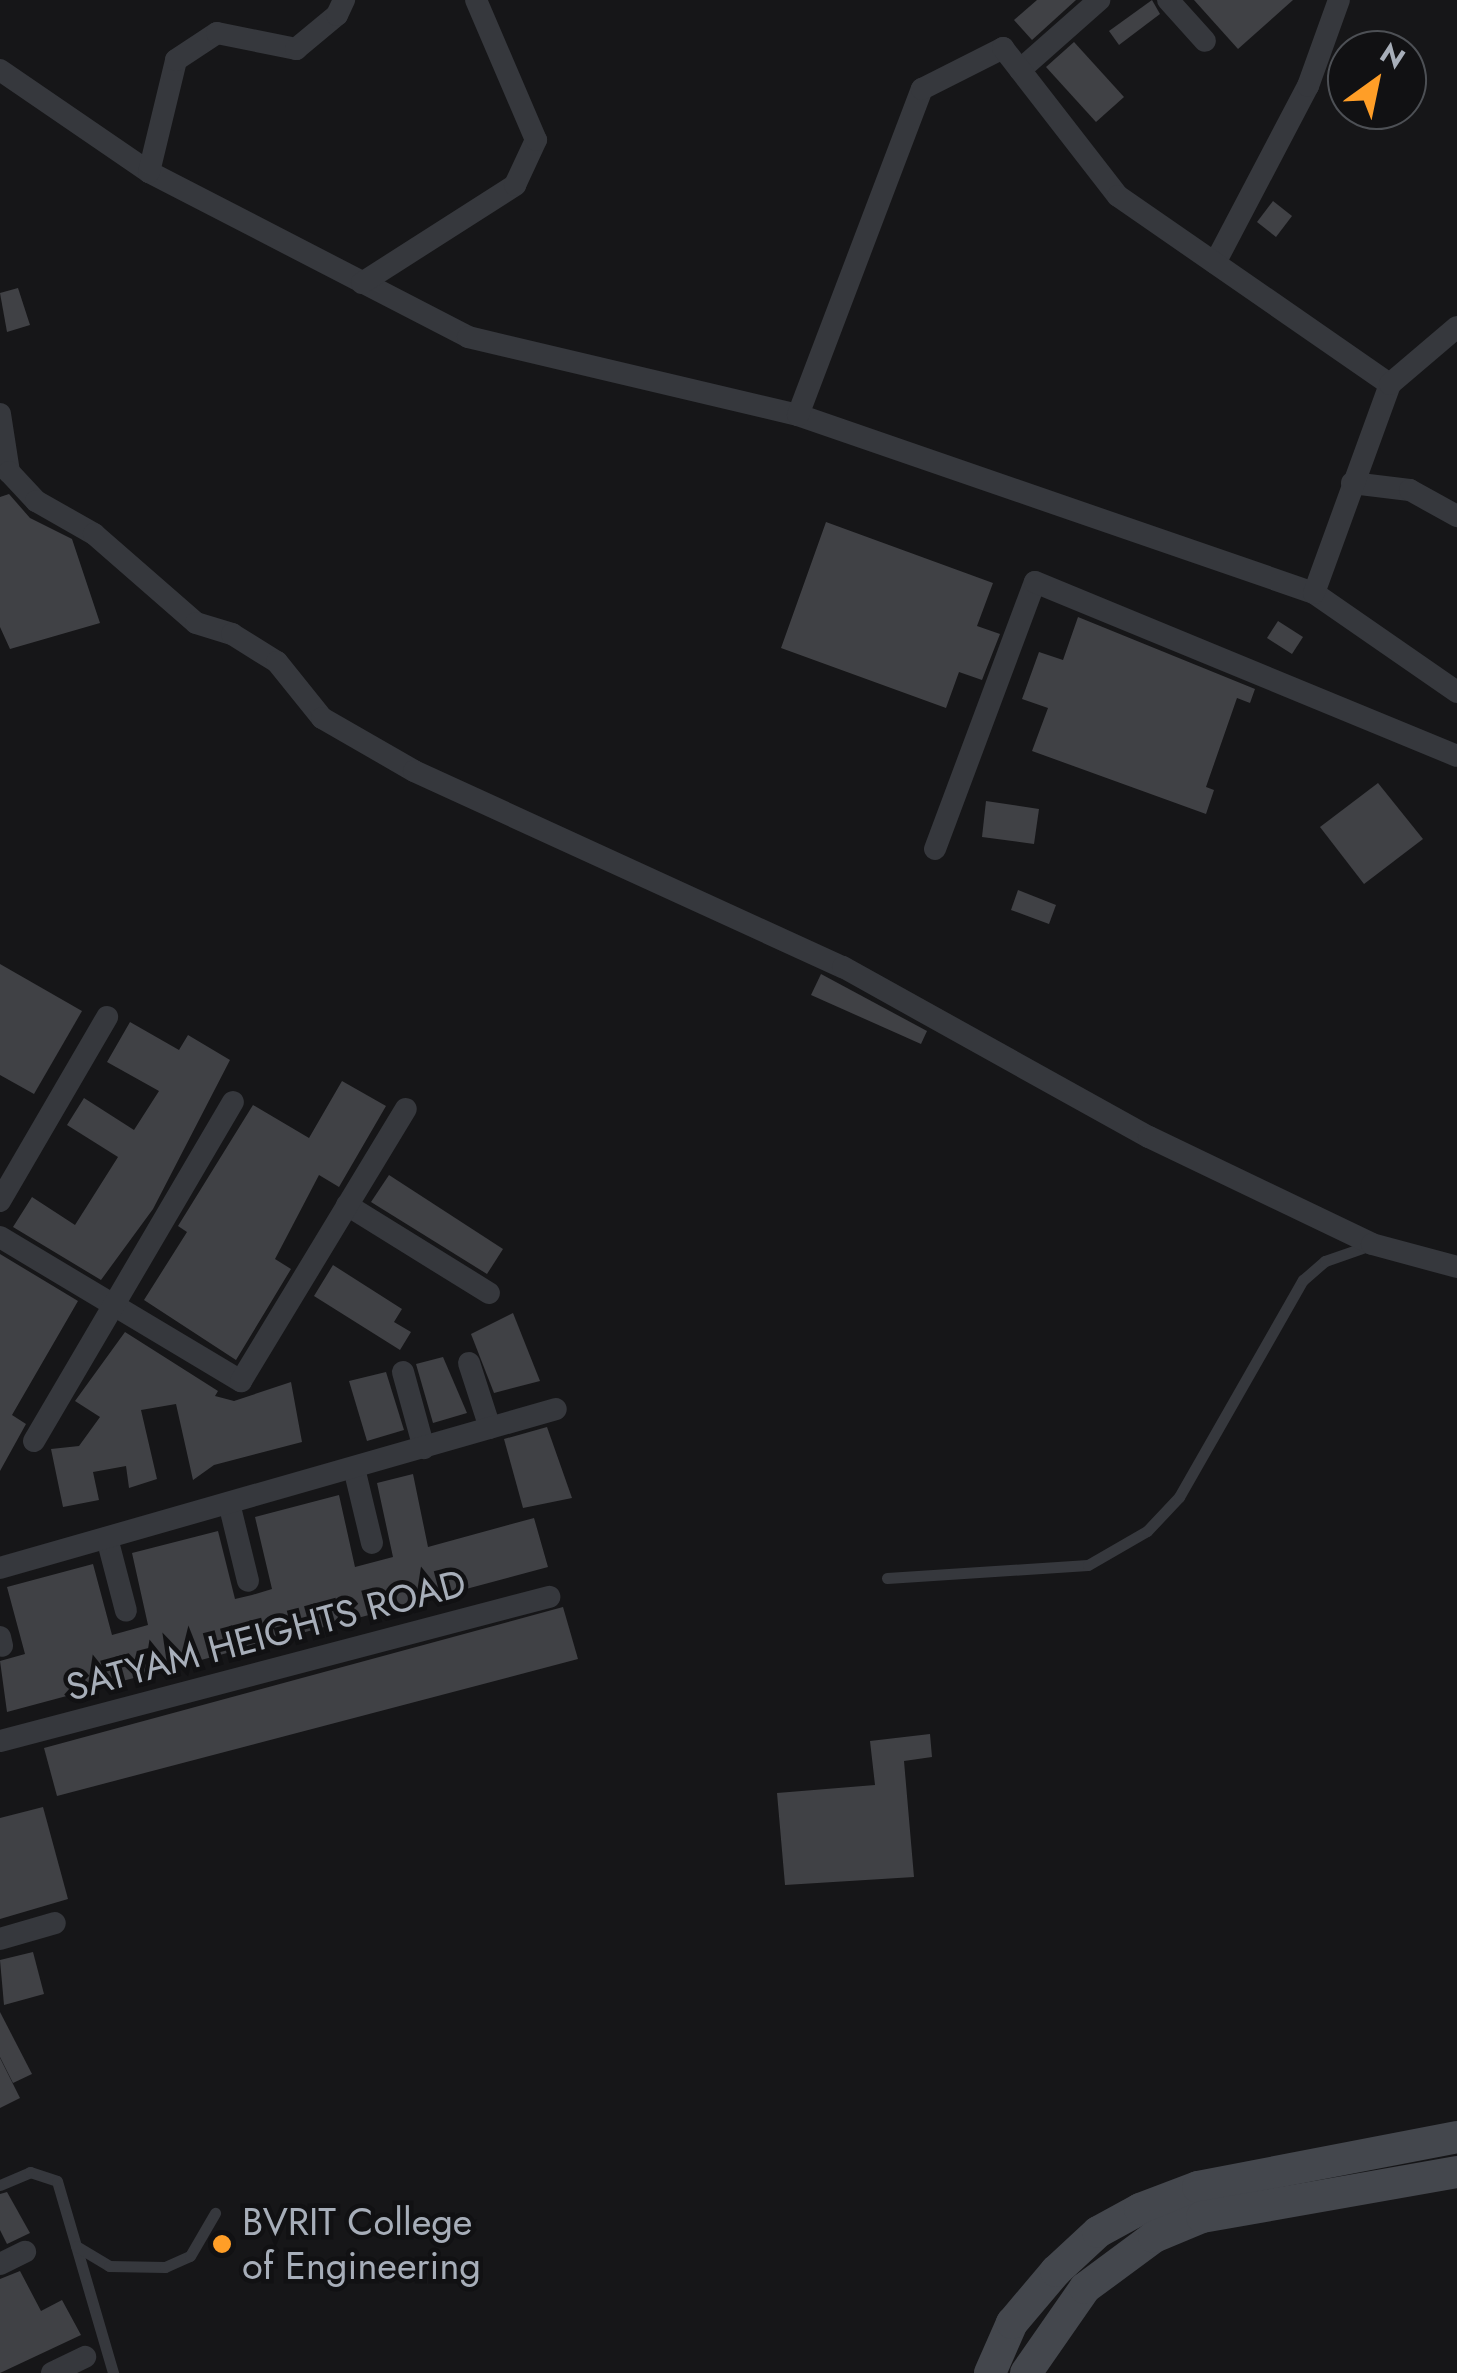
<!DOCTYPE html>
<html>
<head>
<meta charset="utf-8">
<style>
  body { margin:0 }
  #map { position:relative; width:1457px; height:2373px; overflow:hidden; background:#161618; font-family:Jost,sans-serif }
  div>[style] { position:absolute }
  .building>* { inset:0; background:#404145 }
  .lane>* { height:11px; margin:-5.5px; padding:0 5.5px; transform-origin:5.5px; border-radius:5.5px; background:#36383d }
  .street>* { height:22px; margin:-11px; padding:0 11px; transform-origin:11px; border-radius:11px; background:#36383d }
  .secondary>* { height:32px; margin:-16px; padding:0 16px; transform-origin:16px; border-radius:16px; background:#44474d }
  .dots>* { width:28px; height:28px; translate:-50% -50%; box-sizing:border-box; border:5px solid #111113; border-radius:50% }
  span { translate:-50% -50%; white-space:nowrap; text-align:center; line-height:1.15; -webkit-text-stroke:9px #111113; paint-order:stroke }
  .street-label { font-size:38px; color:#a7aeb9 }
  .poi-label { font-size:38px; color:#a7aeb9 }
  .left { translate:0 -50%; text-align:left }
  .north { position:absolute; left:1327px; top:30px; width:100px; height:100px; box-sizing:border-box; background:#111113; border:2px solid #4d5055; border-radius:50%; rotate:33deg; font-size:28px; font-weight:700; line-height:40px; text-align:center; color:#a7aeb9 }
  .north::after { content:''; display:block; margin:auto; width:35px; height:45px; background:#ff9e27; clip-path:polygon(50% 0,100% 100%,50% 72%,0 100%) }
</style>
</head>
<body>
<div id="map">
  <div class="building">
    <div style="clip-path:polygon(1037px 0,1076px 0,1032px 40px,1014px 20px)"></div>
    <div style="clip-path:polygon(1152px 0,1160px 14px,1119px 45px,1109px 31px)"></div>
    <div style="clip-path:polygon(1194px 0,1293px 0,1238px 49px)"></div>
    <div style="clip-path:polygon(1074px 42px,1124px 97px,1096px 122px,1046px 67px)"></div>
    <div style="clip-path:polygon(1273px 201px,1292px 216px,1276px 237px,1257px 222px)"></div>
    <div style="clip-path:polygon(18px 288px,30px 325px,7px 332px,0 293px)"></div>
    <div style="clip-path:polygon(9px 494px,30px 518px,72px 539px,100px 623px,10px 649px,0 627px,0 497px)"></div>
    <div style="clip-path:polygon(826px 522px,993px 583px,977px 626px,1000px 634px,982px 680px,959px 672px,946px 708px,781px 648px)"></div>
    <div style="clip-path:polygon(1078px 617px,1255px 689px,1250px 703px,1237px 698px,1206px 787px,1214px 790px,1206px 814px,1032px 751px,1048px 708px,1022px 699px,1039px 652px,1063px 660px)"></div>
    <div style="clip-path:polygon(1278px 621px,1303px 637px,1292px 654px,1267px 638px)"></div>
    <div style="clip-path:polygon(1378px 783px,1423px 839px,1364px 884px,1320px 827px)"></div>
    <div style="clip-path:polygon(986px 801px,1039px 809px,1034px 844px,982px 837px)"></div>
    <div style="clip-path:polygon(1018px 890px,1056px 905px,1049px 924px,1011px 910px)"></div>
    <div style="clip-path:polygon(0 964px,82px 1011px,34px 1094px,0 1075px)"></div>
    <div style="clip-path:polygon(821px 974px,927px 1031px,921px 1044px,811px 995px)"></div>
    <div style="clip-path:polygon(130px 1022px,179px 1050px,188px 1035px,230px 1060px,153px 1209px,101px 1280px,13px 1227px,32px 1197px,75px 1225px,118px 1157px,67px 1125px,84px 1098px,134px 1130px,159px 1091px,107px 1062px)"></div>
    <div style="clip-path:polygon(342px 1081px,386px 1106px,339px 1187px,319px 1175px,275px 1259px,291px 1269px,236px 1360px,144px 1300px,187px 1232px,178px 1226px,253px 1105px,309px 1138px)"></div>
    <div style="clip-path:polygon(389px 1175px,503px 1249px,487px 1274px,371px 1202px)"></div>
    <div style="clip-path:polygon(0 1254px,78px 1301px,12px 1415px,26px 1424px,0 1471px)"></div>
    <div style="clip-path:polygon(333px 1265px,402px 1309px,394px 1322px,411px 1332px,400px 1350px,314px 1296px)"></div>
    <div style="clip-path:polygon(513px 1313px,540px 1381px,494px 1393px,471px 1334px)"></div>
    <div style="clip-path:polygon(125px 1332px,218px 1391px,215px 1396px,234px 1401px,291px 1382px,302px 1442px,214px 1465px,193px 1480px,176px 1404px,141px 1410px,157px 1479px,129px 1488px,126px 1466px,93px 1472px,99px 1500px,63px 1507px,51px 1449px,79px 1446px,100px 1417px,75px 1401px)"></div>
    <div style="clip-path:polygon(443px 1357px,467px 1413px,433px 1423px,416px 1364px)"></div>
    <div style="clip-path:polygon(386px 1372px,404px 1430px,367px 1441px,349px 1381px)"></div>
    <div style="clip-path:polygon(547px 1427px,572px 1498px,523px 1508px,504px 1439px)"></div>
    <div style="clip-path:polygon(413px 1474px,428px 1547px,534px 1518px,548px 1567px,7px 1712px,0 1661px,25px 1654px,7px 1587px,93px 1564px,112px 1635px,148px 1625px,132px 1553px,218px 1531px,235px 1599px,252px 1595px,272px 1589px,255px 1517px,339px 1495px,355px 1567px,393px 1557px,377px 1483px)"></div>
    <div style="clip-path:polygon(563px 1607px,578px 1659px,57px 1796px,44px 1748px)"></div>
    <div style="clip-path:polygon(930px 1734px,932px 1757px,904px 1761px,914px 1877px,785px 1885px,777px 1793px,875px 1785px,870px 1741px)"></div>
    <div style="clip-path:polygon(43px 1807px,68px 1899px,0 1919px,0 1818px)"></div>
    <div style="clip-path:polygon(33px 1952px,44px 1994px,4px 2005px,0 1960px)"></div>
    <div style="clip-path:polygon(0 2012px,32px 2074px,13px 2083px,0 2057px)"></div>
    <div style="clip-path:polygon(0 2058px,20px 2098px,0 2108px)"></div>
    <div style="clip-path:polygon(7px 2192px,30px 2233px,7px 2244px,0 2230px,0 2194px)"></div>
    <div style="clip-path:polygon(20px 2271px,41px 2311px,62px 2300px,81px 2335px,0 2373px,0 2279px)"></div>
  </div>
  <div class="lane">
    <div style="left:887px;top:1578px;width:201px;rotate:-3.7deg"></div>
    <div style="left:1088px;top:1565px;width:68px;rotate:-30deg"></div>
    <div style="left:1147px;top:1531px;width:47px;rotate:-46.7deg"></div>
    <div style="left:1179px;top:1497px;width:250px;rotate:-60.3deg"></div>
    <div style="left:1303px;top:1280px;width:29px;rotate:-41deg"></div>
    <div style="left:1325px;top:1261px;width:46px;rotate:-19.2deg"></div>
    <div style="left:0;top:2185px;width:33px;rotate:-23deg"></div>
    <div style="left:30px;top:2172px;width:28px;rotate:18deg"></div>
    <div style="left:57px;top:2181px;width:200px;rotate:73.7deg"></div>
    <div style="left:76px;top:2246px;width:39px;rotate:31deg"></div>
    <div style="left:109px;top:2266px;width:56px;rotate:1deg"></div>
    <div style="left:165px;top:2267px;width:27px;rotate:-24deg"></div>
    <div style="left:190px;top:2256px;width:50px;rotate:-59.8deg"></div>
  </div>
  <div class="street">
    <div style="left:1168px;top:0;width:55px;rotate:47.9deg"></div>
    <div style="left:0;top:70px;width:181px;rotate:34.4deg"></div>
    <div style="left:149px;top:172px;width:359px;rotate:27.3deg"></div>
    <div style="left:468px;top:337px;width:339px;rotate:13.3deg"></div>
    <div style="left:798px;top:415px;width:546px;rotate:19.03deg"></div>
    <div style="left:1314px;top:593px;width:174px;rotate:34.7deg"></div>
    <div style="left:1020px;top:70px;width:106px;rotate:-41.5deg"></div>
    <div style="left:149px;top:172px;width:115px;rotate:-76.4deg"></div>
    <div style="left:176px;top:60px;width:49px;rotate:-33.4deg"></div>
    <div style="left:217px;top:33px;width:81px;rotate:11.4deg"></div>
    <div style="left:296px;top:49px;width:53px;rotate:-39.7deg"></div>
    <div style="left:337px;top:15px;width:17px;rotate:-65deg"></div>
    <div style="left:1215px;top:263px;width:200px;rotate:-62.3deg"></div>
    <div style="left:1308px;top:86px;width:91px;rotate:-70.2deg"></div>
    <div style="left:362px;top:283px;width:182px;rotate:-32.6deg"></div>
    <div style="left:515px;top:185px;width:50px;rotate:-65deg"></div>
    <div style="left:536px;top:140px;width:152px;rotate:-113.2deg"></div>
    <div style="left:0;top:414px;width:59px;rotate:81.2deg"></div>
    <div style="left:9px;top:472px;width:40px;rotate:47deg"></div>
    <div style="left:36px;top:501px;width:67px;rotate:29.6deg"></div>
    <div style="left:94px;top:534px;width:135px;rotate:41.1deg"></div>
    <div style="left:196px;top:623px;width:38px;rotate:17deg"></div>
    <div style="left:232px;top:634px;width:53px;rotate:31.9deg"></div>
    <div style="left:277px;top:662px;width:72px;rotate:51.2deg"></div>
    <div style="left:322px;top:718px;width:106px;rotate:29.9deg"></div>
    <div style="left:414px;top:771px;width:472px;rotate:24.6deg"></div>
    <div style="left:843px;top:967px;width:350px;rotate:29.1deg"></div>
    <div style="left:1149px;top:1137px;width:247px;rotate:25.6deg"></div>
    <div style="left:1372px;top:1244px;width:88px;rotate:15.1deg"></div>
    <div style="left:798px;top:415px;width:349px;rotate:-69.2deg"></div>
    <div style="left:922px;top:89px;width:91px;rotate:-26.8deg"></div>
    <div style="left:1003px;top:48px;width:187px;rotate:52.2deg"></div>
    <div style="left:1118px;top:196px;width:331px;rotate:34.7deg"></div>
    <div style="left:1352px;top:483px;width:58px;rotate:6.9deg"></div>
    <div style="left:1410px;top:490px;width:54px;rotate:29deg"></div>
    <div style="left:1314px;top:593px;width:222px;rotate:-70deg"></div>
    <div style="left:1390px;top:384px;width:88px;rotate:-40.4deg"></div>
    <div style="left:935px;top:849px;width:285px;rotate:-69.5deg"></div>
    <div style="left:1035px;top:582px;width:456px;rotate:22.4deg"></div>
    <div style="left:0;top:1201px;width:213px;rotate:-59.8deg"></div>
    <div style="left:347px;top:1205px;width:167px;rotate:31.8deg"></div>
    <div style="left:0;top:1237px;width:281px;rotate:30.9deg"></div>
    <div style="left:241px;top:1381px;width:318px;rotate:-58.8deg"></div>
    <div style="left:469px;top:1363px;width:68px;rotate:72.1deg"></div>
    <div style="left:403px;top:1372px;width:79px;rotate:74.6deg"></div>
    <div style="left:34px;top:1441px;width:393px;rotate:-59.6deg"></div>
    <div style="left:354px;top:1468px;width:77px;rotate:76.5deg"></div>
    <div style="left:229px;top:1503px;width:80px;rotate:76.3deg"></div>
    <div style="left:107px;top:1538px;width:75px;rotate:75.4deg"></div>
    <div style="left:0;top:1568px;width:578px;rotate:-15.96deg"></div>
    <div style="left:0;top:1637px;width:9px;rotate:77deg"></div>
    <div style="left:0;top:1741px;width:568px;rotate:-14.7deg"></div>
    <div style="left:0;top:1939px;width:57px;rotate:-16.2deg"></div>
    <div style="left:0;top:2264px;width:28px;rotate:-26deg"></div>
    <div style="left:52px;top:2373px;width:37px;rotate:-26deg"></div>
  </div>
  <div class="secondary">
    <div style="left:990px;top:2373px;width:55px;rotate:-66.3deg"></div>
    <div style="left:1012px;top:2323px;width:68px;rotate:-49.8deg"></div>
    <div style="left:1056px;top:2271px;width:57px;rotate:-42.9deg"></div>
    <div style="left:1098px;top:2232px;width:48px;rotate:-28.7deg"></div>
    <div style="left:1140px;top:2209px;width:62px;rotate:-20.8deg"></div>
    <div style="left:1198px;top:2187px;width:264px;rotate:-10.9deg"></div>
    <div style="left:1026px;top:2373px;width:103px;rotate:-55.2deg"></div>
    <div style="left:1085px;top:2288px;width:86px;rotate:-36.5deg"></div>
    <div style="left:1154px;top:2237px;width:52px;rotate:-22.6deg"></div>
    <div style="left:1202px;top:2217px;width:259px;rotate:-10deg"></div>
  </div>
  <div class="dots">
    <div style="left:222px;top:2244px;background:#ff9e27"></div>
  </div>
  <div class="street-label">
    <span style="left:266px;top:1635px;rotate:-15deg">SATYAM HEIGHTS ROAD</span>
  </div>
  <div class="poi-label">
    <span class="left" style="left:242px;top:2244px">BVRIT College<br>of Engineering</span>
  </div>
  <div class="north">N</div>
</div>
</body>
</html>
